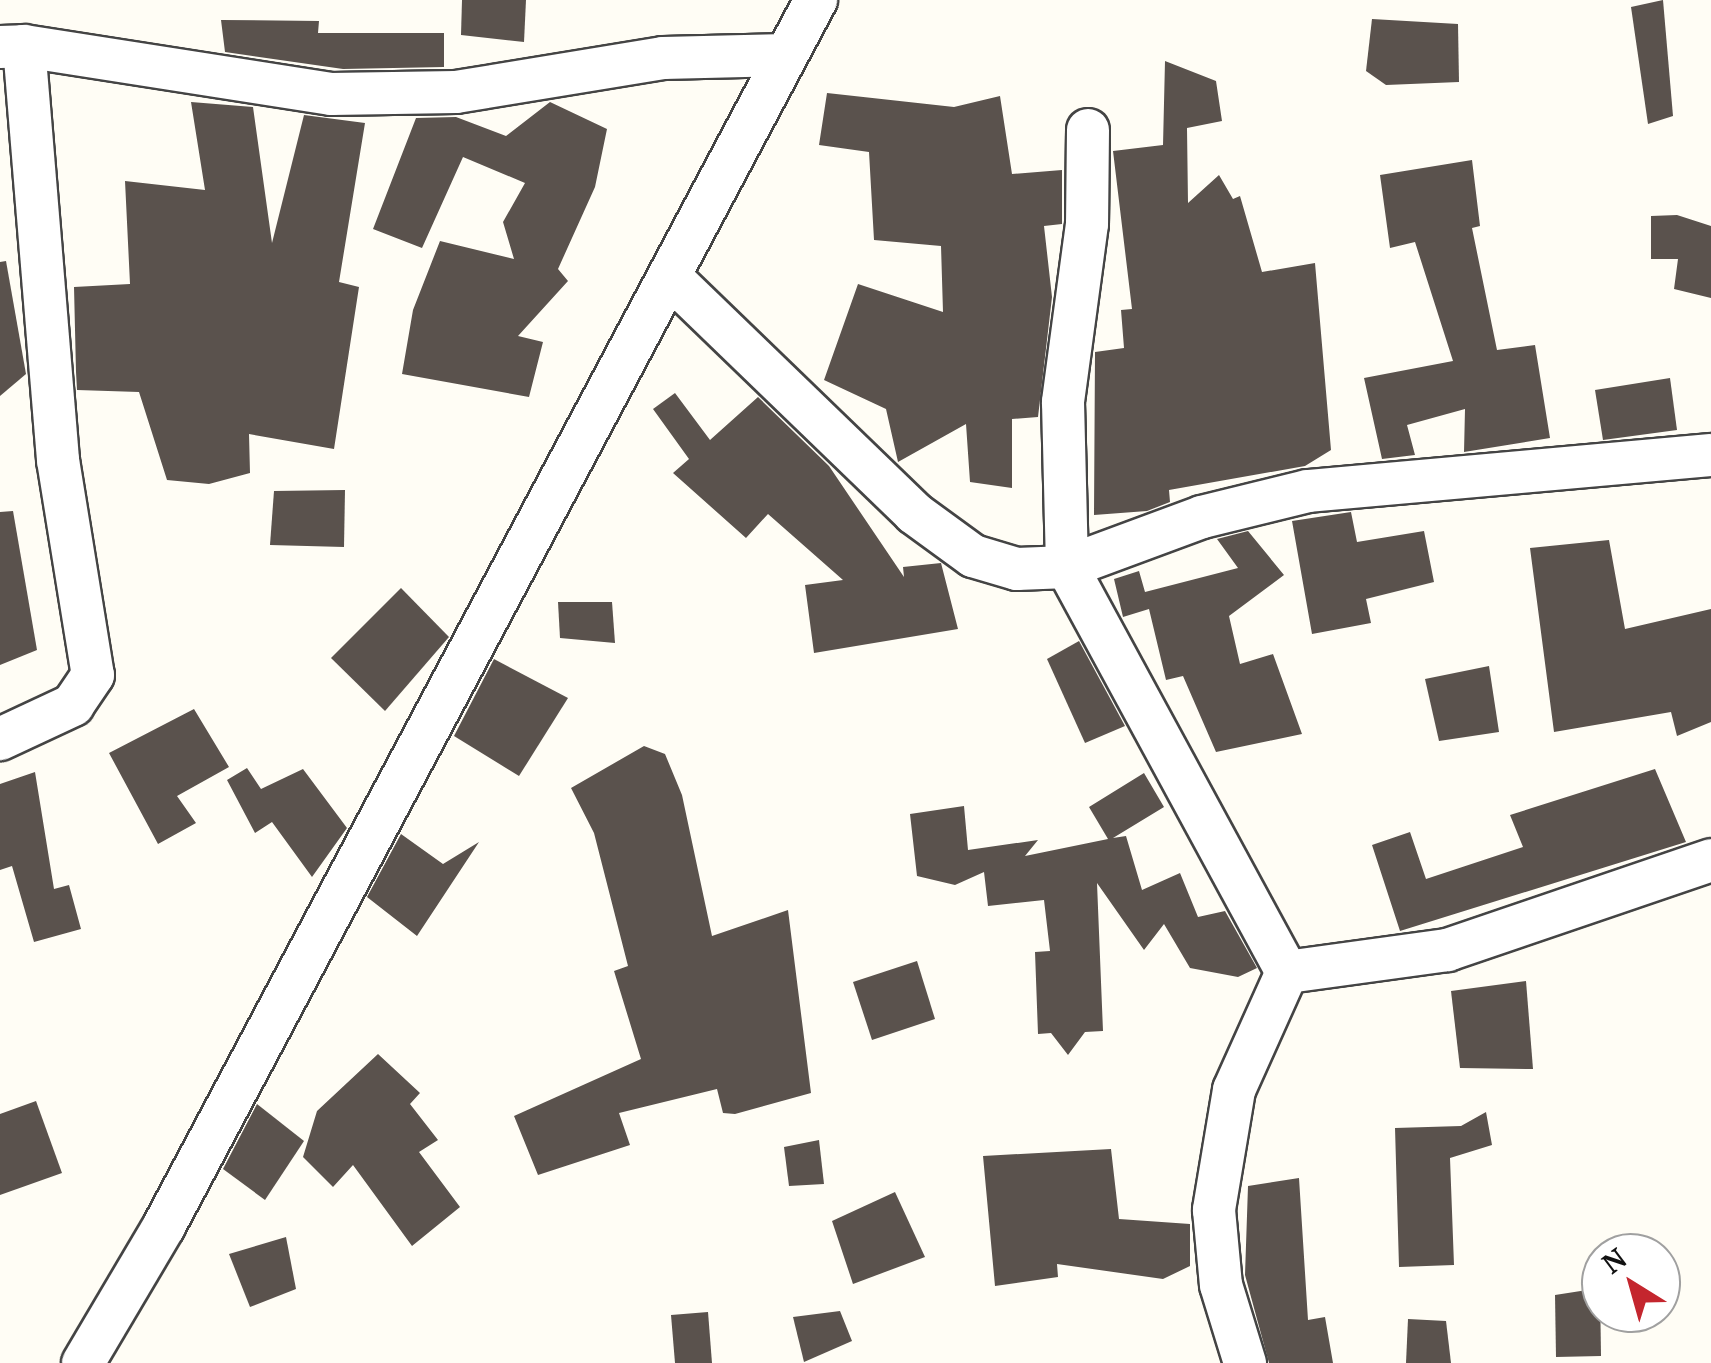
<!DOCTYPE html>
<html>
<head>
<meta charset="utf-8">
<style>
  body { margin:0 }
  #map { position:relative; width:1711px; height:1363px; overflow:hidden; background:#fffdf5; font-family:"PT Serif",serif }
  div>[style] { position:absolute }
  .building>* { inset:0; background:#5a524d }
  .roads { filter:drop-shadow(2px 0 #444) drop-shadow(-2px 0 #444) drop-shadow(0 2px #444) drop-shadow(0 -2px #444) }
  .minor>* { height:42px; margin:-21px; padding:0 21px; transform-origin:21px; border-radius:21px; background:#fff }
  span { translate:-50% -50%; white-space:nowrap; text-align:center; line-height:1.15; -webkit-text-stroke:10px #fff; paint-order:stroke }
  .north { position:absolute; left:1581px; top:1233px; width:100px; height:100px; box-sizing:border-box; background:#fff; border:2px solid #a0a0a0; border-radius:50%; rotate:323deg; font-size:28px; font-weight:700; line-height:40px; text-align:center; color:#111 }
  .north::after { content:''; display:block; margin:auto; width:35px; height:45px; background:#c4262e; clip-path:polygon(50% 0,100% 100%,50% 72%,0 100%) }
</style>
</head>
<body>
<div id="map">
  <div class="building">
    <div style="clip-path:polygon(462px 0,526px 0,524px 42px,461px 35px)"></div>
    <div style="clip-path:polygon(1663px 0,1673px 116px,1648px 124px,1631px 7px)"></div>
    <div style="clip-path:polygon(1372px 19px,1458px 24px,1459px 82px,1386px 85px,1366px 71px)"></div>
    <div style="clip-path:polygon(221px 20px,319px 21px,318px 33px,444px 33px,444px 67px,343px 69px,225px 52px)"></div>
    <div style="clip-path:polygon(1165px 61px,1216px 81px,1222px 121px,1187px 128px,1188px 203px,1219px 175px,1233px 199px,1240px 196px,1262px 272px,1315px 263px,1331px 450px,1305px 466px,1169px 490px,1170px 502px,1147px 511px,1094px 515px,1095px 352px,1124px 348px,1121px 310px,1132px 309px,1113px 151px,1163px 145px)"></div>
    <div style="clip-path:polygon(827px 93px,954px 107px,1000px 96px,1012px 174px,1062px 170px,1062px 224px,1044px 226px,1052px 297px,1038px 417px,1012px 419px,1012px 488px,970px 482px,966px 424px,898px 462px,886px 409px,824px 380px,858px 284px,943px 312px,941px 246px,874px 240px,869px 152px,819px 145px)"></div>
    <div style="clip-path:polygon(191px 102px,253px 107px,272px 243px,304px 115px,365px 123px,339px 282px,359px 287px,334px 449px,249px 434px,250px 473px,209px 484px,167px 480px,139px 392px,77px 390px,76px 372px,74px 287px,130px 284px,125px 181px,205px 190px)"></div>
    <div style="clip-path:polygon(550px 102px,607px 129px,595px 187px,558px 269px,568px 281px,518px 336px,543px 342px,529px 397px,402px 374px,413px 310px,440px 241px,514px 259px,503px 222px,525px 183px,463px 157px,422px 248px,373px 229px,416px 118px,456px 117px,506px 136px)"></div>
    <div style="clip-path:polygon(1472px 160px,1480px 226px,1472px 228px,1497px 350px,1535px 345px,1550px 438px,1464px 452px,1465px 409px,1407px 425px,1415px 455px,1382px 459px,1364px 378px,1453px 361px,1415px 242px,1390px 248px,1380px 175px)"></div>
    <div style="clip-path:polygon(1677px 215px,1711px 226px,1711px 298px,1674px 289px,1678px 259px,1651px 259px,1651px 216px)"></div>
    <div style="clip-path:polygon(6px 261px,26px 374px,0 396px,0 262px)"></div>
    <div style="clip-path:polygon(1670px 378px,1677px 430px,1603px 440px,1595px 390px)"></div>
    <div style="clip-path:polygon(675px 393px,710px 440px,758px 397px,829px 466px,904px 577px,903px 567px,941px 563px,958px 629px,814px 653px,805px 585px,843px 580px,768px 514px,746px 538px,673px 473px,689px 459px,653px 409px)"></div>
    <div style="clip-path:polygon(345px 490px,344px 547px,270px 545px,274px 491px)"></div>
    <div style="clip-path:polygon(13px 511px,37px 650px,0 665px,0 512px)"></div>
    <div style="clip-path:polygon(1351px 512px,1357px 542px,1424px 531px,1434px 582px,1366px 599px,1371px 623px,1312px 634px,1292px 521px)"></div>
    <div style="clip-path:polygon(1248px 531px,1284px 575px,1229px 616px,1240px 664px,1273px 654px,1302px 734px,1216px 752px,1183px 676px,1166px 680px,1149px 609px,1123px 617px,1114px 579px,1139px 571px,1145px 592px,1238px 568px,1217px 539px)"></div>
    <div style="clip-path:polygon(1609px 540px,1625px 629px,1711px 609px,1711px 722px,1677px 736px,1671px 712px,1554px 732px,1530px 548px)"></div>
    <div style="clip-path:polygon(401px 588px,449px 637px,385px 711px,331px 658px)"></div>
    <div style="clip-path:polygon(558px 602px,612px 602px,615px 643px,560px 638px)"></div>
    <div style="clip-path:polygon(1079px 641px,1125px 726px,1085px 743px,1047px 659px)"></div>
    <div style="clip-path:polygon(494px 659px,568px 698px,519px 776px,454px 736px)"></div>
    <div style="clip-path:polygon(1489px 666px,1499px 732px,1439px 741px,1425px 679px)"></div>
    <div style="clip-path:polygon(194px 709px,229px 767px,177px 796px,196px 823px,158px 844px,109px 753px)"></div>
    <div style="clip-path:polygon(644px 746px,665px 754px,682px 795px,712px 936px,788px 910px,811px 1093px,735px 1114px,723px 1113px,717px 1089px,619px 1113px,630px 1145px,538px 1175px,514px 1116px,641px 1059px,614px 971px,628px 966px,594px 833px,571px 788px)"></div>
    <div style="clip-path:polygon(247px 768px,261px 789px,303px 769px,347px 828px,312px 877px,272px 822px,255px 833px,227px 780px)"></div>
    <div style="clip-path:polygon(1655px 769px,1686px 842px,1400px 931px,1372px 845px,1410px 832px,1426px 879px,1523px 847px,1510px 815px)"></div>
    <div style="clip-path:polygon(35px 772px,54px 889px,69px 885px,81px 929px,34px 942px,12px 866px,0 870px,0 784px)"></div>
    <div style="clip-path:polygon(1144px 773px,1164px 807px,1113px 838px,1126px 836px,1142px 890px,1180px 873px,1198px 917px,1225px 911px,1257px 968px,1238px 977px,1190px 968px,1164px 924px,1144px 950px,1097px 883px,1103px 1031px,1085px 1032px,1068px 1055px,1051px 1033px,1038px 1034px,1035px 952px,1050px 951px,1044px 900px,988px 906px,984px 872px,955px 885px,917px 876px,910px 814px,964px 806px,968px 850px,1038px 840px,1025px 856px,1108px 839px,1089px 807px)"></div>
    <div style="clip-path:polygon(401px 834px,443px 864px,479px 842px,417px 936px,367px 897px)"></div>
    <div style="clip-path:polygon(917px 961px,935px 1019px,872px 1040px,853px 982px)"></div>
    <div style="clip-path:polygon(1526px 981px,1533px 1069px,1460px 1068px,1451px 991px)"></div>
    <div style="clip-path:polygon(378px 1054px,420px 1093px,410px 1104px,438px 1140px,419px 1152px,460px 1207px,412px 1246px,353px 1165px,333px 1187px,303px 1157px,317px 1111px)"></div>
    <div style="clip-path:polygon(36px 1101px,62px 1173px,0 1195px,0 1114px)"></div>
    <div style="clip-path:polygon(257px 1104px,304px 1141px,265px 1200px,223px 1169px)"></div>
    <div style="clip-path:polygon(1486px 1112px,1492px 1145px,1450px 1158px,1454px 1265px,1399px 1267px,1395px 1128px,1461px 1126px)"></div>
    <div style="clip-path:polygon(819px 1140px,824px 1184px,789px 1186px,784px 1147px)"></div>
    <div style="clip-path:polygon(1111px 1149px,1119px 1219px,1190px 1224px,1190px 1266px,1163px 1279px,1057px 1264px,1058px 1277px,995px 1286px,983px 1156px)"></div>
    <div style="clip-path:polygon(1299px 1178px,1308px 1320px,1325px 1317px,1333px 1363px,1269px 1363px,1245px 1275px,1248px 1186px)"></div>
    <div style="clip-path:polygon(895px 1192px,925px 1257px,853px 1284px,832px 1221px)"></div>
    <div style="clip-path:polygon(286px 1237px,296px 1289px,250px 1307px,229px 1254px)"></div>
    <div style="clip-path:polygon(1600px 1288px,1601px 1356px,1556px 1357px,1555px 1295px)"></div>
    <div style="clip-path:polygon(840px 1311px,852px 1341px,804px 1362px,793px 1317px)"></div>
    <div style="clip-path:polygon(708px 1312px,712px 1363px,675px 1363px,671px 1315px)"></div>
    <div style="clip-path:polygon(1408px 1319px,1446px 1321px,1451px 1363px,1406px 1363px)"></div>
  </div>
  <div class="roads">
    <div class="minor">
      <div style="left:24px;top:46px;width:311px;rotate:8.9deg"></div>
      <div style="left:331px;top:94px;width:125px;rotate:-0.9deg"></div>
      <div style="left:456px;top:92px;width:210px;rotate:-9.3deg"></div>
      <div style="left:663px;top:58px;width:123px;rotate:-1.4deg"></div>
      <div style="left:0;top:47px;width:24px;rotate:-2deg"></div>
      <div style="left:24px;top:46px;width:415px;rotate:85.3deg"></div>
      <div style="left:58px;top:460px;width:218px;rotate:80.8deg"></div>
      <div style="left:93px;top:675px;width:36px;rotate:124deg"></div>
      <div style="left:73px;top:705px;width:81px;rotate:155deg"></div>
      <div style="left:1088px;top:130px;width:94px;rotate:90.6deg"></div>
      <div style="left:1087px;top:224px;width:180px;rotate:97.7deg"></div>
      <div style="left:1063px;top:402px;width:165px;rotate:88.6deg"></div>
      <div style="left:1067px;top:567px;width:144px;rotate:-20.3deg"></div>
      <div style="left:1202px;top:517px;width:109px;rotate:-13.8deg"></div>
      <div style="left:1308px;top:491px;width:405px;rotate:-5.1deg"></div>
      <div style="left:670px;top:277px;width:339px;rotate:44deg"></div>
      <div style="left:914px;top:513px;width:73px;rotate:36.1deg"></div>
      <div style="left:973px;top:556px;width:46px;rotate:16.5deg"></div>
      <div style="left:1017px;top:569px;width:50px;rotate:-2.3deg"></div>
      <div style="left:1067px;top:567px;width:461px;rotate:61.5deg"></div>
      <div style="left:1287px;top:972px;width:129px;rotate:114.2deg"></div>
      <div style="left:1234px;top:1090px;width:122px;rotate:99.5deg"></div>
      <div style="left:1214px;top:1210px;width:75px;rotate:84.7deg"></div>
      <div style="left:1221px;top:1285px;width:82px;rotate:72.9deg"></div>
      <div style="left:1287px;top:972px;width:162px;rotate:-7.8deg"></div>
      <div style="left:1447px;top:950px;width:279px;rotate:-18.8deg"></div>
      <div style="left:83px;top:1363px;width:159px;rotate:-59.4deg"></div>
      <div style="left:164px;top:1226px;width:1389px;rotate:-62deg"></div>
    </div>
  </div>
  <div class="north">N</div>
</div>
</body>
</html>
